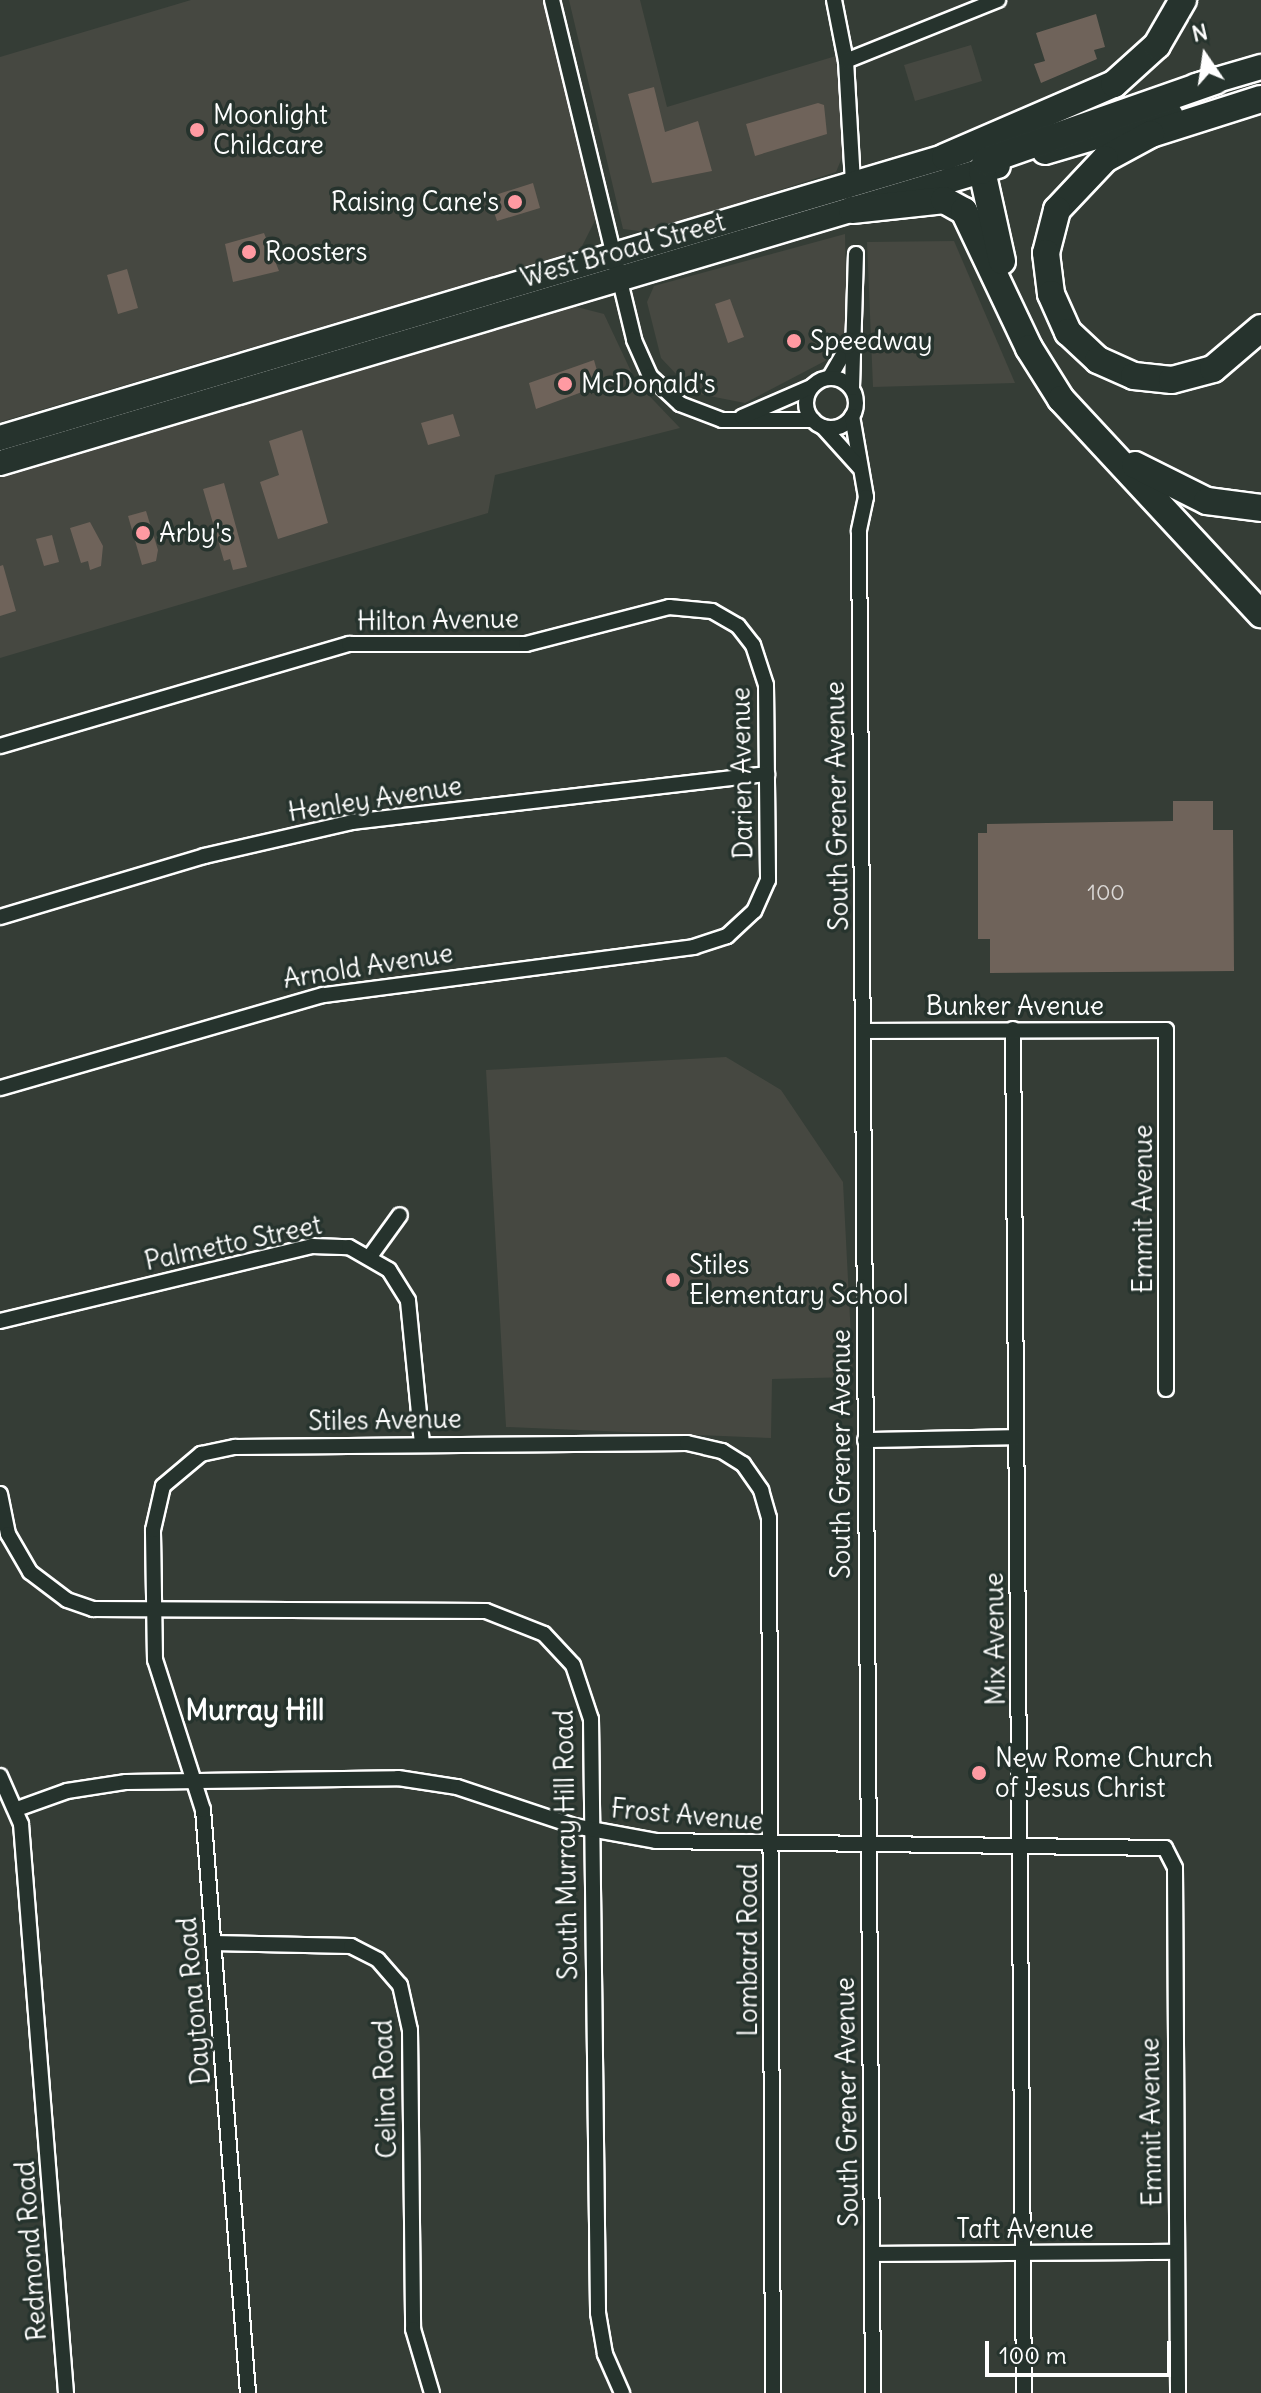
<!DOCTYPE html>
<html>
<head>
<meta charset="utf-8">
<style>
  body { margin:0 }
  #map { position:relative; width:1261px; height:2393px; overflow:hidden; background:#353d36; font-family:Delius,sans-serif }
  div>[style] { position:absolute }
  .built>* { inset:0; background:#464841 }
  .building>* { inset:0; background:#6f635a }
  .roads { filter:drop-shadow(2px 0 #fff) drop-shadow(-2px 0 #fff) drop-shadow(0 2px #fff) drop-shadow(0 -2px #fff) }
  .street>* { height:14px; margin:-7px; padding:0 7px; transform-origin:7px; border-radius:7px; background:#26332d }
  .street>.ring { margin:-7px; padding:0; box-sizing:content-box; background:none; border:14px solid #26332d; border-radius:50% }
  .primary>* { height:24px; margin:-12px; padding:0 12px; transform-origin:12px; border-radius:12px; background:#26332d }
  .highway>* { height:26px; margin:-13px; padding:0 13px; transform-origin:13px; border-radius:13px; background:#26332d }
  .dots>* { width:22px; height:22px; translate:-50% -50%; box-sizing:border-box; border:4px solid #26332d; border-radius:50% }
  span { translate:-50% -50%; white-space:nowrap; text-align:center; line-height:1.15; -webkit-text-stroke:7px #26332d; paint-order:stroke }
  .number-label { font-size:22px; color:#dbd8d6 }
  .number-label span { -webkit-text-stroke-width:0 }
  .poi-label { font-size:26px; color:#fff }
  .left { translate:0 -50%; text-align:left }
  .right { translate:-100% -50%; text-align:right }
  .street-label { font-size:26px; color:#fff }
  .neighbourhood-label { font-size:28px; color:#fff; font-weight:700 }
  .north { position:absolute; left:1165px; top:16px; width:80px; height:80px; -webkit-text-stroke:6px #26332d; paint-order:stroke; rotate:347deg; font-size:22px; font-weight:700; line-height:32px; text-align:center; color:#fff }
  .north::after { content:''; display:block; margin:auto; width:28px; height:36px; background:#fff; clip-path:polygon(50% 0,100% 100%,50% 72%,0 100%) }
  .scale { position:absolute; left:985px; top:2341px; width:186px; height:36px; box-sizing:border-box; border:4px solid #fff; border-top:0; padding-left:10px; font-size:24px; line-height:28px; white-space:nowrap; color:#fff; -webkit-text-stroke:6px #26332d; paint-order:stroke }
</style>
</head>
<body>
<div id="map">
  <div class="built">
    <div style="clip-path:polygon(191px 0,552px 0,603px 205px,580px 250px,0 422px,0 57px)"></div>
    <div style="clip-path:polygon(569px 0,640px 0,667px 107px,836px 56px,843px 155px,836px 172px,647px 232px,623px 229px)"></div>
    <div style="clip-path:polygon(971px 45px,982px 81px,915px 101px,904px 65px)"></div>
    <div style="clip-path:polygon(845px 234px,847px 333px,825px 361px,745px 403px,694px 393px,661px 358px,647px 302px,654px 286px)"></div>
    <div style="clip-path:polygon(954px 241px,1015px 383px,873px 387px,867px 242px)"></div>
    <div style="clip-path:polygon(573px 306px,604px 314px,636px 382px,680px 428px,495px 475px,488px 513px,0 658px,0 474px)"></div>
    <div style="clip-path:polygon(726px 1057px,781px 1090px,843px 1182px,853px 1377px,772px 1379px,771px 1438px,506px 1427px,486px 1070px)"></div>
  </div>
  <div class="building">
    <div style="clip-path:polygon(1096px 14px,1105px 47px,1094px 50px,1097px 59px,1041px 83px,1034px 64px,1045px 61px,1036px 33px)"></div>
    <div style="clip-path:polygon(654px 87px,665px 132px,698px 121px,712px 171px,652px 183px,628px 94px)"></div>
    <div style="clip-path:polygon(818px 103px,824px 105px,827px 134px,755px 156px,746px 124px)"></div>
    <div style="clip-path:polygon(533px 183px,540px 208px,497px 221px,489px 197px)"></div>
    <div style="clip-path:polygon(264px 233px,279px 271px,233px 282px,225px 244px)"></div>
    <div style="clip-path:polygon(127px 269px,138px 308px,118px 314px,107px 275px)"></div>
    <div style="clip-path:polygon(730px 299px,744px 337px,728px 343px,715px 304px)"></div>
    <div style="clip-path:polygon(594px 360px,601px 385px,536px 409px,529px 383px)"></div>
    <div style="clip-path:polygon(453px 414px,460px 436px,428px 445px,421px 423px)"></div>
    <div style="clip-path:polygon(302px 430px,328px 523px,278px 539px,260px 482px,279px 475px,269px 441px)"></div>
    <div style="clip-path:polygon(224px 483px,247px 567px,233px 570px,230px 559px,224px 561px,203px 489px)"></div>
    <div style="clip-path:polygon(146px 511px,158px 550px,156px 561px,142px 565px,128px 516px)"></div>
    <div style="clip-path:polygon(90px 522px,103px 546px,101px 566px,90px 570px,88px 561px,81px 563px,70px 528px)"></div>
    <div style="clip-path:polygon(52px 535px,59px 562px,44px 566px,36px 539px)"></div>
    <div style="clip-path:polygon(3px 565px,16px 611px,0 616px,0 566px)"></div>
    <div style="clip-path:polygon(1173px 801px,1213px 801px,1213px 830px,1233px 830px,1234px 971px,990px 973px,990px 939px,978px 939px,978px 833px,987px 833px,987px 824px,1173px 821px)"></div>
  </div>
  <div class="roads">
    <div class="street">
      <div style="left:552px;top:0;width:350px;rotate:76.4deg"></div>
      <div style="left:634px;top:340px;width:39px;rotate:66deg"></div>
      <div style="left:650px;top:376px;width:41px;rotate:43deg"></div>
      <div style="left:680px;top:404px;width:45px;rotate:20.9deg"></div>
      <div style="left:722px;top:420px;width:91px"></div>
      <div style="left:834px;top:0;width:62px;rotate:78.9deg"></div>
      <div style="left:846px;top:61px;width:123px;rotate:86.7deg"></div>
      <div style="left:846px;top:61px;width:164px;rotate:-21.9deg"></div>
      <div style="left:830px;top:377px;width:44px;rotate:-59.9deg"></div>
      <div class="ring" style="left:806px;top:378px;width:36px;height:36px"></div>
      <div style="left:852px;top:388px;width:134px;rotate:-88.3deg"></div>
      <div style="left:852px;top:416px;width:82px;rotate:80.2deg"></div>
      <div style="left:866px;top:497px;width:35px;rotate:102deg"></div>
      <div style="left:859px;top:531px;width:1862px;rotate:89.57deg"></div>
      <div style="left:742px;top:417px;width:75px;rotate:-23.5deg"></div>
      <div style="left:823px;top:427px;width:54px;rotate:48deg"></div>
      <div style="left:0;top:746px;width:364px;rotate:-16.3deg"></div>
      <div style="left:349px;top:644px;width:177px"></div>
      <div style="left:526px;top:644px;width:148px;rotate:-14.5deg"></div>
      <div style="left:669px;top:607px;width:43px;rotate:5.3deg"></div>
      <div style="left:712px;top:611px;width:30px;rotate:30deg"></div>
      <div style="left:738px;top:626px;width:24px;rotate:52deg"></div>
      <div style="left:753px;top:645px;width:42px;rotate:72deg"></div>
      <div style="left:766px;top:685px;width:195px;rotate:89.4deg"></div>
      <div style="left:768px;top:880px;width:34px;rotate:114deg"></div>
      <div style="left:754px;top:911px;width:37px;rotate:137deg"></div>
      <div style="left:727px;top:936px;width:35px;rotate:162deg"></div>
      <div style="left:694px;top:947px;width:374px;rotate:172.6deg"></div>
      <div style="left:323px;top:995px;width:336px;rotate:163.9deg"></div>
      <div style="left:0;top:917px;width:213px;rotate:-16.6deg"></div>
      <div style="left:204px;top:856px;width:152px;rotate:-12.9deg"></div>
      <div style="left:352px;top:822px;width:418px;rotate:-6.6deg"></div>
      <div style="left:1013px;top:1029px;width:1364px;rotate:89.54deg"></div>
      <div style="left:863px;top:1031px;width:303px;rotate:-0.2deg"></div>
      <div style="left:1166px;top:1030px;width:359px;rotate:90deg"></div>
      <div style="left:371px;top:1255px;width:49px;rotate:-54.1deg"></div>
      <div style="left:0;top:1321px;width:321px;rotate:-13.5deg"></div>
      <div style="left:312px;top:1246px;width:37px;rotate:2deg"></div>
      <div style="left:349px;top:1247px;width:46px;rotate:29.9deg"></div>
      <div style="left:389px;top:1270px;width:36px;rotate:58deg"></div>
      <div style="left:408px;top:1301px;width:143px;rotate:84.4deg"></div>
      <div style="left:865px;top:1440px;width:151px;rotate:-1.1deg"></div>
      <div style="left:0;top:1494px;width:41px;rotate:78.7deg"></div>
      <div style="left:8px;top:1534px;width:44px;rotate:59.9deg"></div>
      <div style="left:30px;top:1572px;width:46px;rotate:37.1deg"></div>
      <div style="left:67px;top:1600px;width:28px;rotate:19deg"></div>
      <div style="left:93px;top:1609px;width:393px;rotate:0.3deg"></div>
      <div style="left:486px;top:1611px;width:62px;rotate:21.6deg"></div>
      <div style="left:544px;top:1634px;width:42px;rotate:46.9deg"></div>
      <div style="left:573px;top:1665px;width:57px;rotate:71.6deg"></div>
      <div style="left:591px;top:1719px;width:594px;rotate:89.32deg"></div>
      <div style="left:598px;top:2313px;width:42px;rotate:80.3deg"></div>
      <div style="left:605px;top:2354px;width:43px;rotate:66.4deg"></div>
      <div style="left:0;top:1776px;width:52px;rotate:66.4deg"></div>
      <div style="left:21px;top:1824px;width:571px;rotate:85.48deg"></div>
      <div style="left:17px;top:1809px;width:53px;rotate:-19.8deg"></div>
      <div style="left:67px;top:1791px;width:60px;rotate:-8.7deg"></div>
      <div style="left:126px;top:1782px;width:272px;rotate:-0.8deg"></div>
      <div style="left:398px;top:1778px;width:60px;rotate:8.7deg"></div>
      <div style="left:457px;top:1787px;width:123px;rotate:18.4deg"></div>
      <div style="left:574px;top:1826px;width:83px;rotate:10.4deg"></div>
      <div style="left:656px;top:1841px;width:509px;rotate:0.79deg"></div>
      <div style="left:1165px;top:1848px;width:22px;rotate:63deg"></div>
      <div style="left:1175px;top:1868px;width:525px;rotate:89.67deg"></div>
      <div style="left:213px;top:1943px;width:138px;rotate:1.2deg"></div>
      <div style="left:351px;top:1946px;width:30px;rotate:27deg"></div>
      <div style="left:378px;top:1960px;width:33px;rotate:49deg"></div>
      <div style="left:400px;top:1985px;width:46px;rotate:77.5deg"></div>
      <div style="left:410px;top:2030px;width:299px;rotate:89.4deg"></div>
      <div style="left:413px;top:2329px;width:67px;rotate:73.5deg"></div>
      <div style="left:873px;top:2254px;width:304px;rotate:-0.4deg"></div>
      <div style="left:248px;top:2393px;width:585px;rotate:-94.41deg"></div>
      <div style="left:203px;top:1810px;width:157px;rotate:-107.7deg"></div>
      <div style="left:155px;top:1660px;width:130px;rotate:-90.9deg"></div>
      <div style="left:153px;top:1530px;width:45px;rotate:-77.2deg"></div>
      <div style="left:163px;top:1486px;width:50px;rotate:-40.1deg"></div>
      <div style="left:201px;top:1454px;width:35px;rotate:-12deg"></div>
      <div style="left:235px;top:1447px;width:452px;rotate:-0.5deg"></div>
      <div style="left:687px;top:1443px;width:36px;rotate:13deg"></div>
      <div style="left:722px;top:1451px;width:25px;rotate:32deg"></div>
      <div style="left:743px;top:1464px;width:32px;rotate:55deg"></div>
      <div style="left:761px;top:1490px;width:29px;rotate:74deg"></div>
      <div style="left:769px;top:1518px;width:875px;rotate:89.74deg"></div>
    </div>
    <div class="primary">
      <div style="left:1196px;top:86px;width:68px;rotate:-16.3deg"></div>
      <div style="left:1045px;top:152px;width:131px;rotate:-16.4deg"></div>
      <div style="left:0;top:438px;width:1006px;rotate:-16.58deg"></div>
      <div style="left:0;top:463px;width:1041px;rotate:-16.57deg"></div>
    </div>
    <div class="highway">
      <div style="left:1261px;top:99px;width:115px;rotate:162.3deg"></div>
      <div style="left:1151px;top:134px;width:52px;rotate:151.5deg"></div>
      <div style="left:1105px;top:159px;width:70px;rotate:133.3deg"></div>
      <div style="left:1057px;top:210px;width:44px;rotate:104.3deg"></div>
      <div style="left:1046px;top:253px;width:41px;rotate:83deg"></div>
      <div style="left:1051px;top:294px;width:42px;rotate:65.9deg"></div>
      <div style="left:1068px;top:332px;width:41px;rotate:43deg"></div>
      <div style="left:1098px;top:360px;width:39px;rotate:24deg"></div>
      <div style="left:1134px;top:376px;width:38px;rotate:6deg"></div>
      <div style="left:1172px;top:380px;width:42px;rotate:-15deg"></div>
      <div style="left:1213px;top:369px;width:63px;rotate:-40.5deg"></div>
      <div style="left:945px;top:157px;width:184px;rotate:-23.4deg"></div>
      <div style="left:1114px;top:84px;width:58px;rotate:-42.2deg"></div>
      <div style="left:1157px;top:45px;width:52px;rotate:-60deg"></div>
      <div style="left:852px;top:210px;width:93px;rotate:-6.2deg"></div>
      <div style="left:944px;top:200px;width:23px;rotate:29deg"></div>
      <div style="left:964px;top:211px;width:152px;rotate:64.6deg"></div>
      <div style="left:1029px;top:348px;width:60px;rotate:57.9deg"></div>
      <div style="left:1061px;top:399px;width:294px;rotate:47.1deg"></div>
      <div style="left:1002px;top:261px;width:92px;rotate:-102.5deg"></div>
      <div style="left:982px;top:171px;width:11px;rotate:-68deg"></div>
      <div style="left:986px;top:161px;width:243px;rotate:-19.3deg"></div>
      <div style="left:1135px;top:465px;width:80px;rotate:26.6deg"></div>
      <div style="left:1207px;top:501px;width:54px;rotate:7.4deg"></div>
    </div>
  </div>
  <div class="dots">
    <div style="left:197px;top:130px;background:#ff9aa2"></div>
    <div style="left:515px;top:202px;background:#ff9aa2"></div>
    <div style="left:249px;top:252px;background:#ff9aa2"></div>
    <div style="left:794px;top:341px;background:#ff9aa2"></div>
    <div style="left:565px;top:384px;background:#ff9aa2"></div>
    <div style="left:143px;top:533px;background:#ff9aa2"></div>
    <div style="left:673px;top:1280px;background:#ff9aa2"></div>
    <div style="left:979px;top:1773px;background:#ff9aa2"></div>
  </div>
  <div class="number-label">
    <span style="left:1106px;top:893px">100</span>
  </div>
  <div class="poi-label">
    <span class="left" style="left:213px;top:130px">Moonlight<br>Childcare</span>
    <span class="right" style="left:499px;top:202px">Raising Cane's</span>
    <span class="left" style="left:265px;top:252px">Roosters</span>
    <span class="left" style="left:810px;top:341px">Speedway</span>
    <span class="left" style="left:581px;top:384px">McDonald's</span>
    <span class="left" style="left:159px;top:533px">Arby's</span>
    <span class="left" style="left:689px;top:1280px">Stiles<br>Elementary School</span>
    <span class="left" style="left:995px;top:1773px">New Rome Church<br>of Jesus Christ</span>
  </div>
  <div class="street-label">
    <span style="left:623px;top:250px;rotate:-16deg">West Broad Street</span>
    <span style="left:438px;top:620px;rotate:-1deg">Hilton Avenue</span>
    <span style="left:742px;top:773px;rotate:-91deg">Darien Avenue</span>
    <span style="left:375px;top:799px;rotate:-9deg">Henley Avenue</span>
    <span style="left:837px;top:806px;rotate:-91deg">South Grener Avenue</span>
    <span style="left:368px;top:966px;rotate:-9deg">Arnold Avenue</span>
    <span style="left:1015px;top:1006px">Bunker Avenue</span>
    <span style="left:1143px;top:1209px;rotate:-90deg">Emmit Avenue</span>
    <span style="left:233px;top:1243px;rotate:-12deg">Palmetto Street</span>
    <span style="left:385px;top:1420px;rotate:-1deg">Stiles Avenue</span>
    <span style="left:841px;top:1454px;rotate:-90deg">South Grener Avenue</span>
    <span style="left:995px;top:1639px;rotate:-91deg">Mix Avenue</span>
    <span style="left:687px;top:1815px;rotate:5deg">Frost Avenue</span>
    <span style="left:566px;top:1845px;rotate:-91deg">South Murray Hill Road</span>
    <span style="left:748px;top:1950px;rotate:-90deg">Lombard Road</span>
    <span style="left:194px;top:2001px;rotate:-95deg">Daytona Road</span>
    <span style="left:385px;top:2089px;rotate:-92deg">Celina Road</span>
    <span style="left:847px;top:2102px;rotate:-91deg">South Grener Avenue</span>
    <span style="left:1151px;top:2122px;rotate:-91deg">Emmit Avenue</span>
    <span style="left:1025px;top:2229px">Taft Avenue</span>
    <span style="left:31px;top:2251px;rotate:-94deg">Redmond Road</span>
  </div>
  <div class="neighbourhood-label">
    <span style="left:255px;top:1710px">Murray Hill</span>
  </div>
  <div class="north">N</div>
  <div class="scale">100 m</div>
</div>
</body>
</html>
